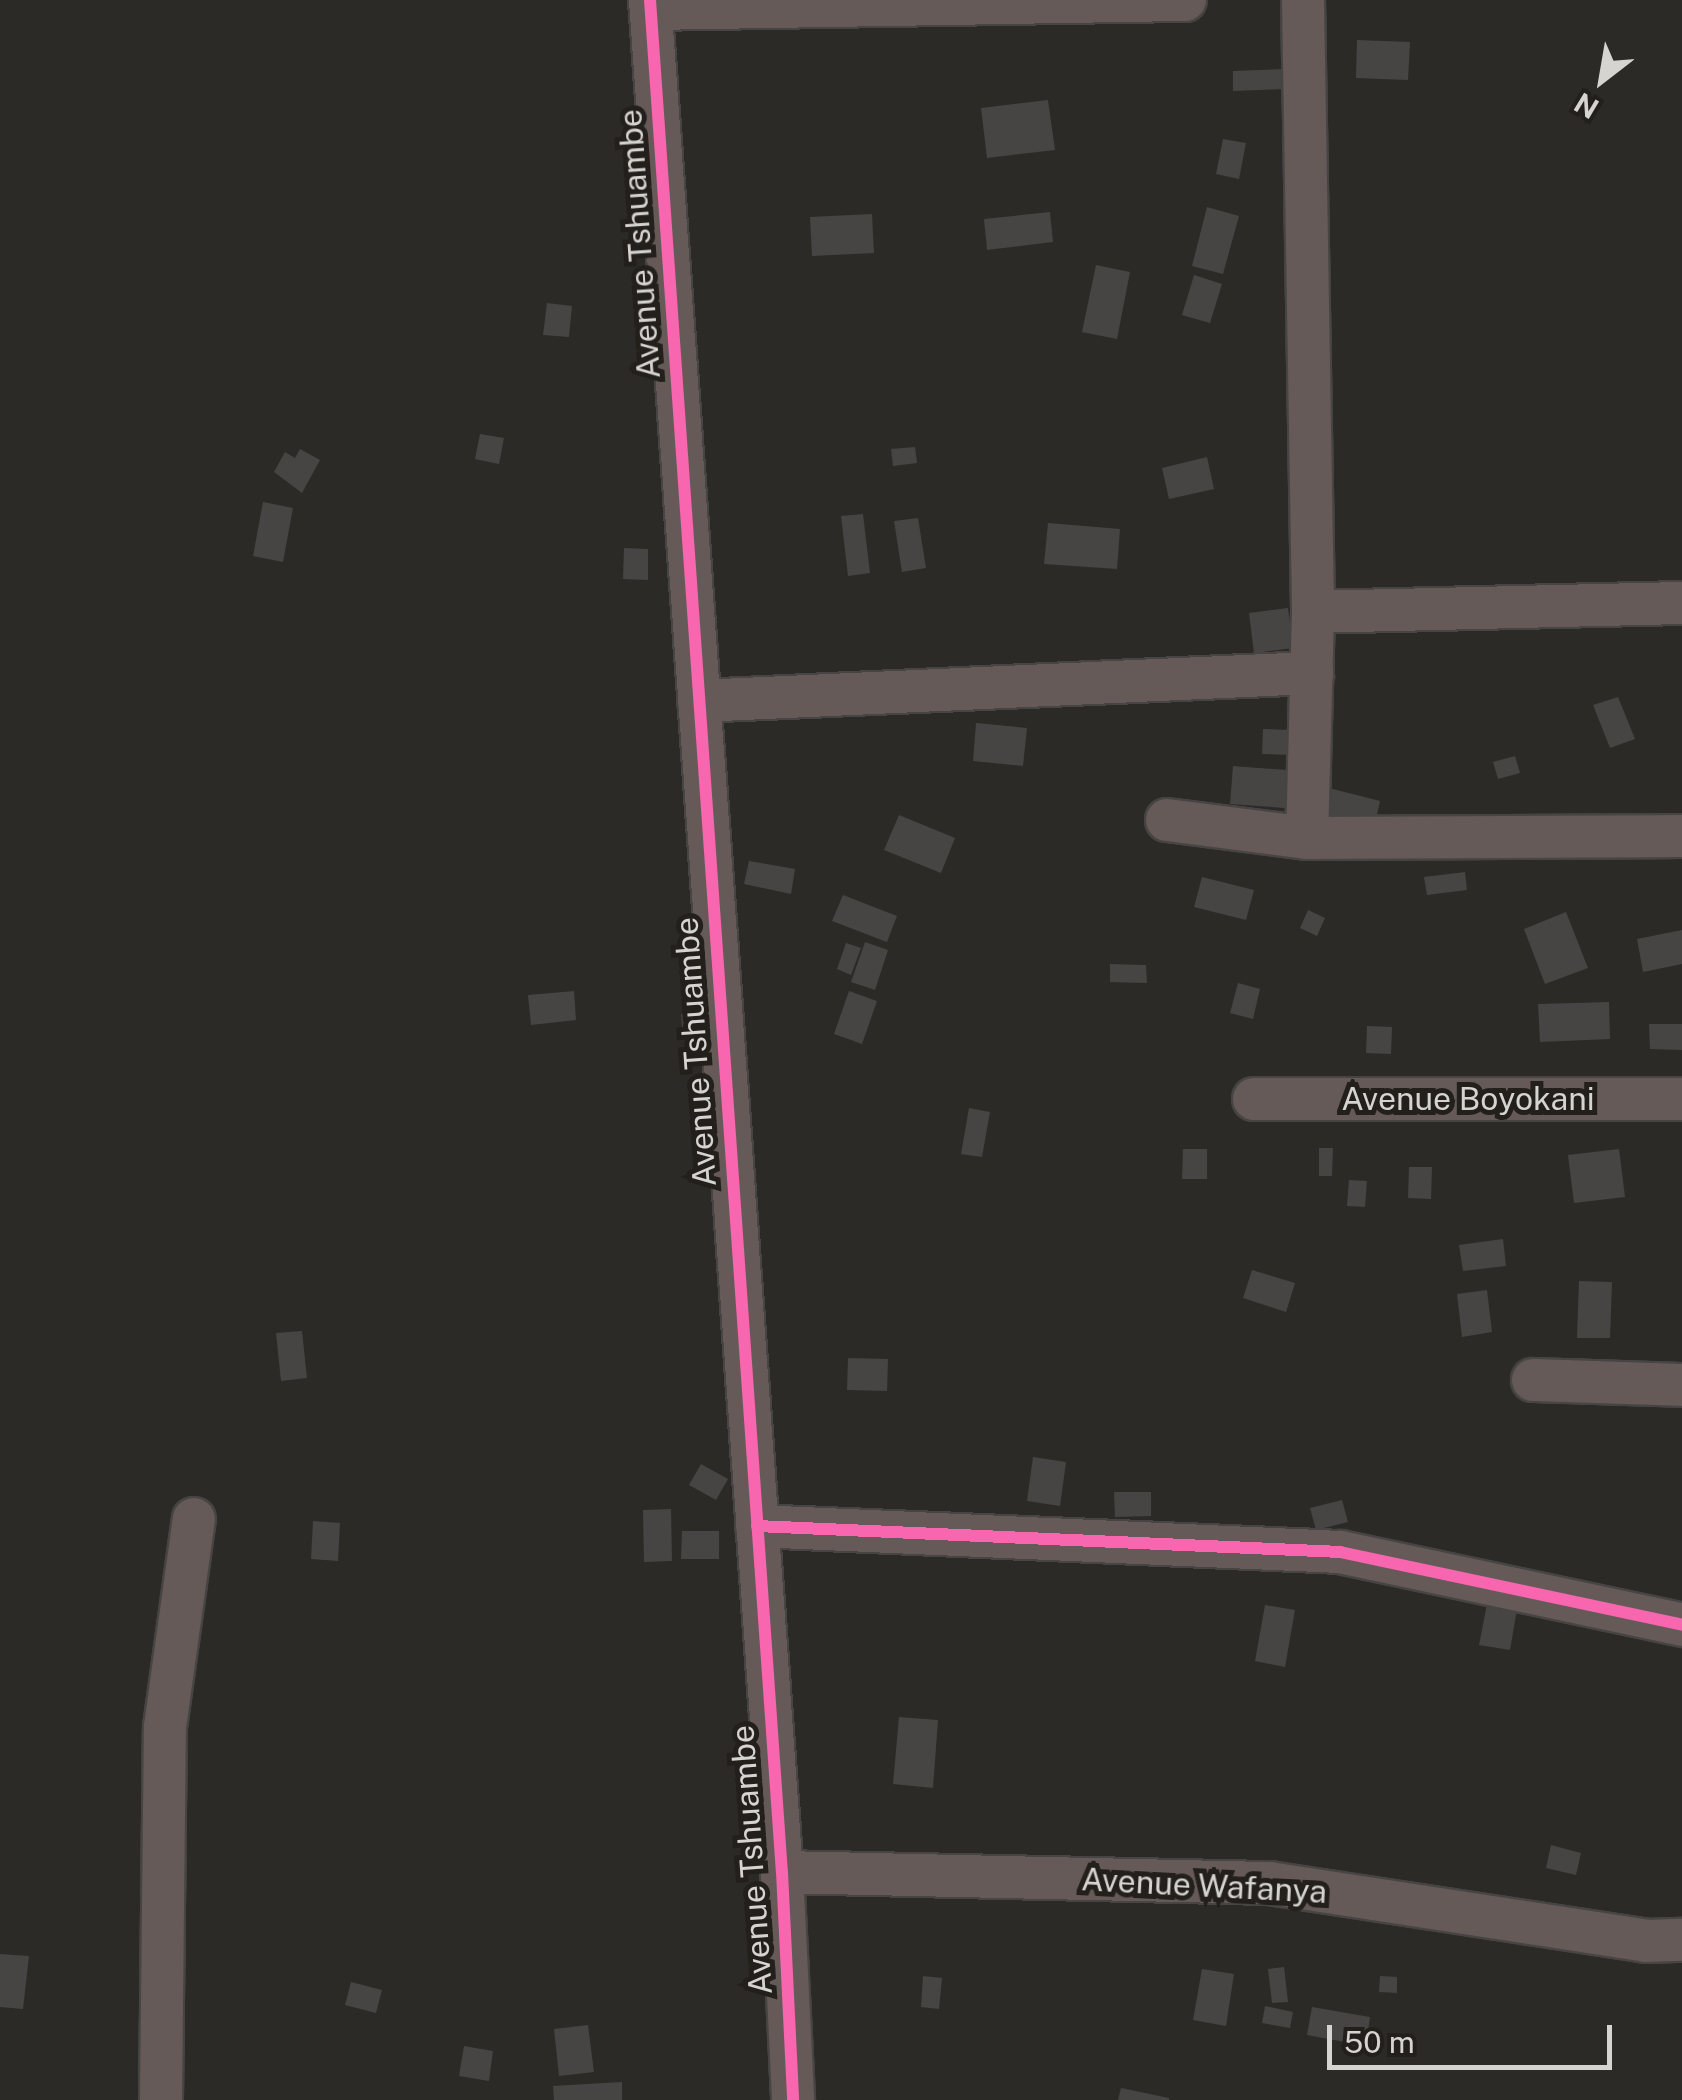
<!DOCTYPE html>
<html>
<head>
<meta charset="utf-8">
<style>
  body { margin:0 }
  #map { position:relative; width:1682px; height:2100px; overflow:hidden; background:#2c2a27; font-family:"Public Sans",sans-serif }
  div>[style] { position:absolute }
  .building>* { inset:0; background:#464544 }
  .roads { filter:drop-shadow(2px 0 #464543) drop-shadow(-2px 0 #464543) drop-shadow(0 2px #464543) drop-shadow(0 -2px #464543) }
  .minor>* { height:42px; margin:-21px; padding:0 21px; transform-origin:21px; border-radius:21px; background:#665a58 }
  .cycleway>* { height:12px; margin:-6px; padding:0 6px; transform-origin:6px; border-radius:6px; background:#f766af }
  span { translate:-50% -50%; white-space:nowrap; text-align:center; line-height:1.15; -webkit-text-stroke:10px #23201c; paint-order:stroke }
  .street-label { font-size:32px; color:#d6d4d1 }
  .north { position:absolute; left:1552px; top:30px; width:100px; height:100px; -webkit-text-stroke:8px #23201c; paint-order:stroke; rotate:211deg; font-size:28px; font-weight:700; line-height:40px; text-align:center; color:#d6d4d1 }
  .north::after { content:''; display:block; margin:auto; width:35px; height:45px; background:#d6d4d1; clip-path:polygon(50% 0,100% 100%,50% 72%,0 100%) }
  .scale { position:absolute; left:1327px; top:2025px; width:285px; height:45px; box-sizing:border-box; border:5px solid #d6d4d1; border-top:0; padding-left:12px; font-size:30px; line-height:35px; white-space:nowrap; color:#d6d4d1; -webkit-text-stroke:8px #23201c; paint-order:stroke }
</style>
</head>
<body>
<div id="map">
  <div class="building">
    <div style="clip-path:polygon(1357px 40px,1410px 42px,1408px 80px,1356px 78px)"></div>
    <div style="clip-path:polygon(1284px 69px,1285px 89px,1233px 91px,1233px 71px)"></div>
    <div style="clip-path:polygon(1048px 100px,1055px 150px,987px 158px,981px 108px)"></div>
    <div style="clip-path:polygon(1223px 139px,1246px 143px,1239px 179px,1216px 174px)"></div>
    <div style="clip-path:polygon(1207px 207px,1239px 216px,1223px 274px,1192px 266px)"></div>
    <div style="clip-path:polygon(1050px 212px,1053px 242px,987px 250px,984px 219px)"></div>
    <div style="clip-path:polygon(872px 214px,874px 253px,812px 256px,810px 217px)"></div>
    <div style="clip-path:polygon(1096px 265px,1130px 272px,1117px 339px,1082px 332px)"></div>
    <div style="clip-path:polygon(1194px 275px,1222px 284px,1210px 323px,1182px 315px)"></div>
    <div style="clip-path:polygon(547px 303px,572px 306px,569px 337px,543px 335px)"></div>
    <div style="clip-path:polygon(480px 434px,504px 438px,499px 464px,475px 459px)"></div>
    <div style="clip-path:polygon(915px 447px,917px 463px,893px 466px,891px 449px)"></div>
    <div style="clip-path:polygon(300px 449px,320px 460px,302px 493px,274px 472px,285px 452px,295px 458px)"></div>
    <div style="clip-path:polygon(1207px 457px,1214px 489px,1169px 499px,1162px 468px)"></div>
    <div style="clip-path:polygon(263px 502px,293px 508px,283px 562px,253px 556px)"></div>
    <div style="clip-path:polygon(863px 514px,870px 573px,848px 576px,841px 516px)"></div>
    <div style="clip-path:polygon(918px 518px,926px 568px,902px 572px,894px 521px)"></div>
    <div style="clip-path:polygon(1048px 523px,1120px 529px,1117px 569px,1044px 564px)"></div>
    <div style="clip-path:polygon(624px 548px,648px 549px,648px 580px,623px 579px)"></div>
    <div style="clip-path:polygon(1288px 608px,1293px 648px,1254px 653px,1249px 613px)"></div>
    <div style="clip-path:polygon(1618px 697px,1635px 739px,1610px 748px,1593px 705px)"></div>
    <div style="clip-path:polygon(976px 723px,1027px 728px,1023px 766px,973px 761px)"></div>
    <div style="clip-path:polygon(1263px 729px,1292px 730px,1291px 755px,1262px 754px)"></div>
    <div style="clip-path:polygon(1515px 756px,1520px 773px,1498px 779px,1493px 762px)"></div>
    <div style="clip-path:polygon(1233px 766px,1300px 771px,1298px 809px,1230px 804px)"></div>
    <div style="clip-path:polygon(1329px 788px,1380px 801px,1374px 828px,1322px 815px)"></div>
    <div style="clip-path:polygon(899px 815px,955px 838px,941px 873px,884px 850px)"></div>
    <div style="clip-path:polygon(749px 861px,795px 869px,791px 894px,744px 884px)"></div>
    <div style="clip-path:polygon(1465px 872px,1467px 890px,1427px 895px,1424px 877px)"></div>
    <div style="clip-path:polygon(1202px 877px,1254px 890px,1246px 920px,1194px 907px)"></div>
    <div style="clip-path:polygon(843px 895px,897px 916px,887px 942px,832px 921px)"></div>
    <div style="clip-path:polygon(1308px 910px,1325px 918px,1317px 936px,1300px 928px)"></div>
    <div style="clip-path:polygon(1566px 912px,1588px 968px,1545px 984px,1524px 929px)"></div>
    <div style="clip-path:polygon(1682px 930px,1682px 964px,1643px 972px,1637px 939px)"></div>
    <div style="clip-path:polygon(865px 942px,888px 950px,875px 990px,851px 982px)"></div>
    <div style="clip-path:polygon(846px 943px,861px 948px,851px 975px,837px 969px)"></div>
    <div style="clip-path:polygon(1110px 964px,1146px 965px,1147px 983px,1110px 982px)"></div>
    <div style="clip-path:polygon(1238px 983px,1260px 989px,1253px 1019px,1230px 1013px)"></div>
    <div style="clip-path:polygon(574px 991px,576px 1020px,531px 1025px,528px 995px)"></div>
    <div style="clip-path:polygon(849px 991px,877px 1001px,862px 1044px,834px 1034px)"></div>
    <div style="clip-path:polygon(1609px 1002px,1610px 1039px,1540px 1042px,1538px 1004px)"></div>
    <div style="clip-path:polygon(681px 1014px,697px 1014px,698px 1026px,682px 1027px)"></div>
    <div style="clip-path:polygon(1649px 1024px,1682px 1024px,1682px 1050px,1650px 1049px)"></div>
    <div style="clip-path:polygon(1367px 1026px,1392px 1027px,1391px 1054px,1366px 1053px)"></div>
    <div style="clip-path:polygon(969px 1108px,990px 1112px,982px 1157px,961px 1154px)"></div>
    <div style="clip-path:polygon(1319px 1148px,1333px 1148px,1332px 1176px,1319px 1176px)"></div>
    <div style="clip-path:polygon(1183px 1149px,1207px 1149px,1207px 1179px,1182px 1179px)"></div>
    <div style="clip-path:polygon(1619px 1149px,1625px 1197px,1574px 1203px,1568px 1155px)"></div>
    <div style="clip-path:polygon(1409px 1167px,1432px 1167px,1431px 1199px,1408px 1198px)"></div>
    <div style="clip-path:polygon(1349px 1180px,1367px 1181px,1365px 1207px,1347px 1206px)"></div>
    <div style="clip-path:polygon(1503px 1239px,1506px 1266px,1463px 1271px,1459px 1245px)"></div>
    <div style="clip-path:polygon(1252px 1270px,1295px 1283px,1286px 1312px,1243px 1298px)"></div>
    <div style="clip-path:polygon(1579px 1281px,1612px 1282px,1610px 1338px,1577px 1338px)"></div>
    <div style="clip-path:polygon(1487px 1290px,1492px 1332px,1462px 1337px,1457px 1294px)"></div>
    <div style="clip-path:polygon(302px 1331px,307px 1378px,281px 1381px,276px 1333px)"></div>
    <div style="clip-path:polygon(848px 1358px,888px 1359px,887px 1391px,847px 1390px)"></div>
    <div style="clip-path:polygon(1033px 1457px,1066px 1462px,1060px 1506px,1027px 1501px)"></div>
    <div style="clip-path:polygon(701px 1464px,728px 1479px,716px 1500px,689px 1485px)"></div>
    <div style="clip-path:polygon(1114px 1492px,1151px 1492px,1151px 1516px,1115px 1517px)"></div>
    <div style="clip-path:polygon(1342px 1500px,1348px 1522px,1316px 1530px,1310px 1508px)"></div>
    <div style="clip-path:polygon(671px 1509px,672px 1561px,644px 1562px,643px 1510px)"></div>
    <div style="clip-path:polygon(313px 1521px,340px 1523px,338px 1561px,311px 1559px)"></div>
    <div style="clip-path:polygon(682px 1531px,719px 1531px,719px 1559px,681px 1559px)"></div>
    <div style="clip-path:polygon(1487px 1604px,1517px 1609px,1510px 1650px,1479px 1645px)"></div>
    <div style="clip-path:polygon(1265px 1605px,1295px 1610px,1285px 1667px,1255px 1661px)"></div>
    <div style="clip-path:polygon(899px 1717px,938px 1720px,933px 1788px,893px 1784px)"></div>
    <div style="clip-path:polygon(1551px 1845px,1581px 1853px,1576px 1875px,1546px 1868px)"></div>
    <div style="clip-path:polygon(0 1954px,29px 1956px,23px 2009px,0 2007px)"></div>
    <div style="clip-path:polygon(1284px 1967px,1288px 2002px,1272px 2003px,1268px 1969px)"></div>
    <div style="clip-path:polygon(1202px 1969px,1234px 1974px,1226px 2026px,1193px 2020px)"></div>
    <div style="clip-path:polygon(923px 1976px,942px 1978px,939px 2009px,921px 2007px)"></div>
    <div style="clip-path:polygon(1380px 1976px,1397px 1977px,1397px 1993px,1379px 1992px)"></div>
    <div style="clip-path:polygon(351px 1982px,382px 1990px,376px 2013px,345px 2005px)"></div>
    <div style="clip-path:polygon(1265px 2006px,1293px 2012px,1290px 2028px,1262px 2023px)"></div>
    <div style="clip-path:polygon(1312px 2007px,1370px 2017px,1366px 2046px,1307px 2035px)"></div>
    <div style="clip-path:polygon(588px 2025px,594px 2072px,559px 2076px,554px 2029px)"></div>
    <div style="clip-path:polygon(464px 2046px,493px 2051px,489px 2081px,459px 2076px)"></div>
    <div style="clip-path:polygon(622px 2082px,622px 2100px,554px 2100px,553px 2086px)"></div>
    <div style="clip-path:polygon(1121px 2088px,1169px 2098px,1169px 2100px,1118px 2100px)"></div>
  </div>
  <div class="roads">
    <div class="minor">
      <div style="left:650px;top:0;width:1877px;rotate:85.97deg"></div>
      <div style="left:782px;top:1872px;width:228px;rotate:87.2deg"></div>
      <div style="left:1303px;top:0;width:612px;rotate:89.06deg"></div>
      <div style="left:1313px;top:612px;width:226px;rotate:91.5deg"></div>
      <div style="left:651px;top:9px;width:534px;rotate:-0.97deg"></div>
      <div style="left:1313px;top:612px;width:369px;rotate:-1.4deg"></div>
      <div style="left:699px;top:701px;width:614px;rotate:-2.62deg"></div>
      <div style="left:1167px;top:820px;width:141px;rotate:7.3deg"></div>
      <div style="left:1307px;top:838px;width:375px;rotate:-0.3deg"></div>
      <div style="left:1254px;top:1099px;width:428px"></div>
      <div style="left:1533px;top:1380px;width:149px;rotate:1.9deg"></div>
      <div style="left:757px;top:1526px;width:584px;rotate:2.55deg"></div>
      <div style="left:1340px;top:1552px;width:350px;rotate:12deg"></div>
      <div style="left:782px;top:1872px;width:487px;rotate:1.3deg"></div>
      <div style="left:1269px;top:1883px;width:381px;rotate:8.7deg"></div>
      <div style="left:1646px;top:1941px;width:36px;rotate:-2deg"></div>
      <div style="left:161px;top:2100px;width:373px;rotate:-89.4deg"></div>
      <div style="left:165px;top:1727px;width:210px;rotate:-82.1deg"></div>
    </div>
  </div>
  <div class="cycleway">
    <div style="left:650px;top:0;width:1877px;rotate:85.97deg"></div>
    <div style="left:782px;top:1872px;width:228px;rotate:87.2deg"></div>
    <div style="left:757px;top:1526px;width:584px;rotate:2.55deg"></div>
    <div style="left:1340px;top:1552px;width:350px;rotate:12deg"></div>
  </div>
  <div class="street-label">
    <span style="left:640px;top:244px;rotate:-94deg">Avenue Tshuambe</span>
    <span style="left:696px;top:1052px;rotate:-94deg">Avenue Tshuambe</span>
    <span style="left:1468px;top:1099px">Avenue Boyokani</span>
    <span style="left:752px;top:1860px;rotate:-94deg">Avenue Tshuambe</span>
    <span style="left:1204px;top:1886px;rotate:3deg">Avenue Wafanya</span>
  </div>
  <div class="north">N</div>
  <div class="scale">50 m</div>
</div>
</body>
</html>
